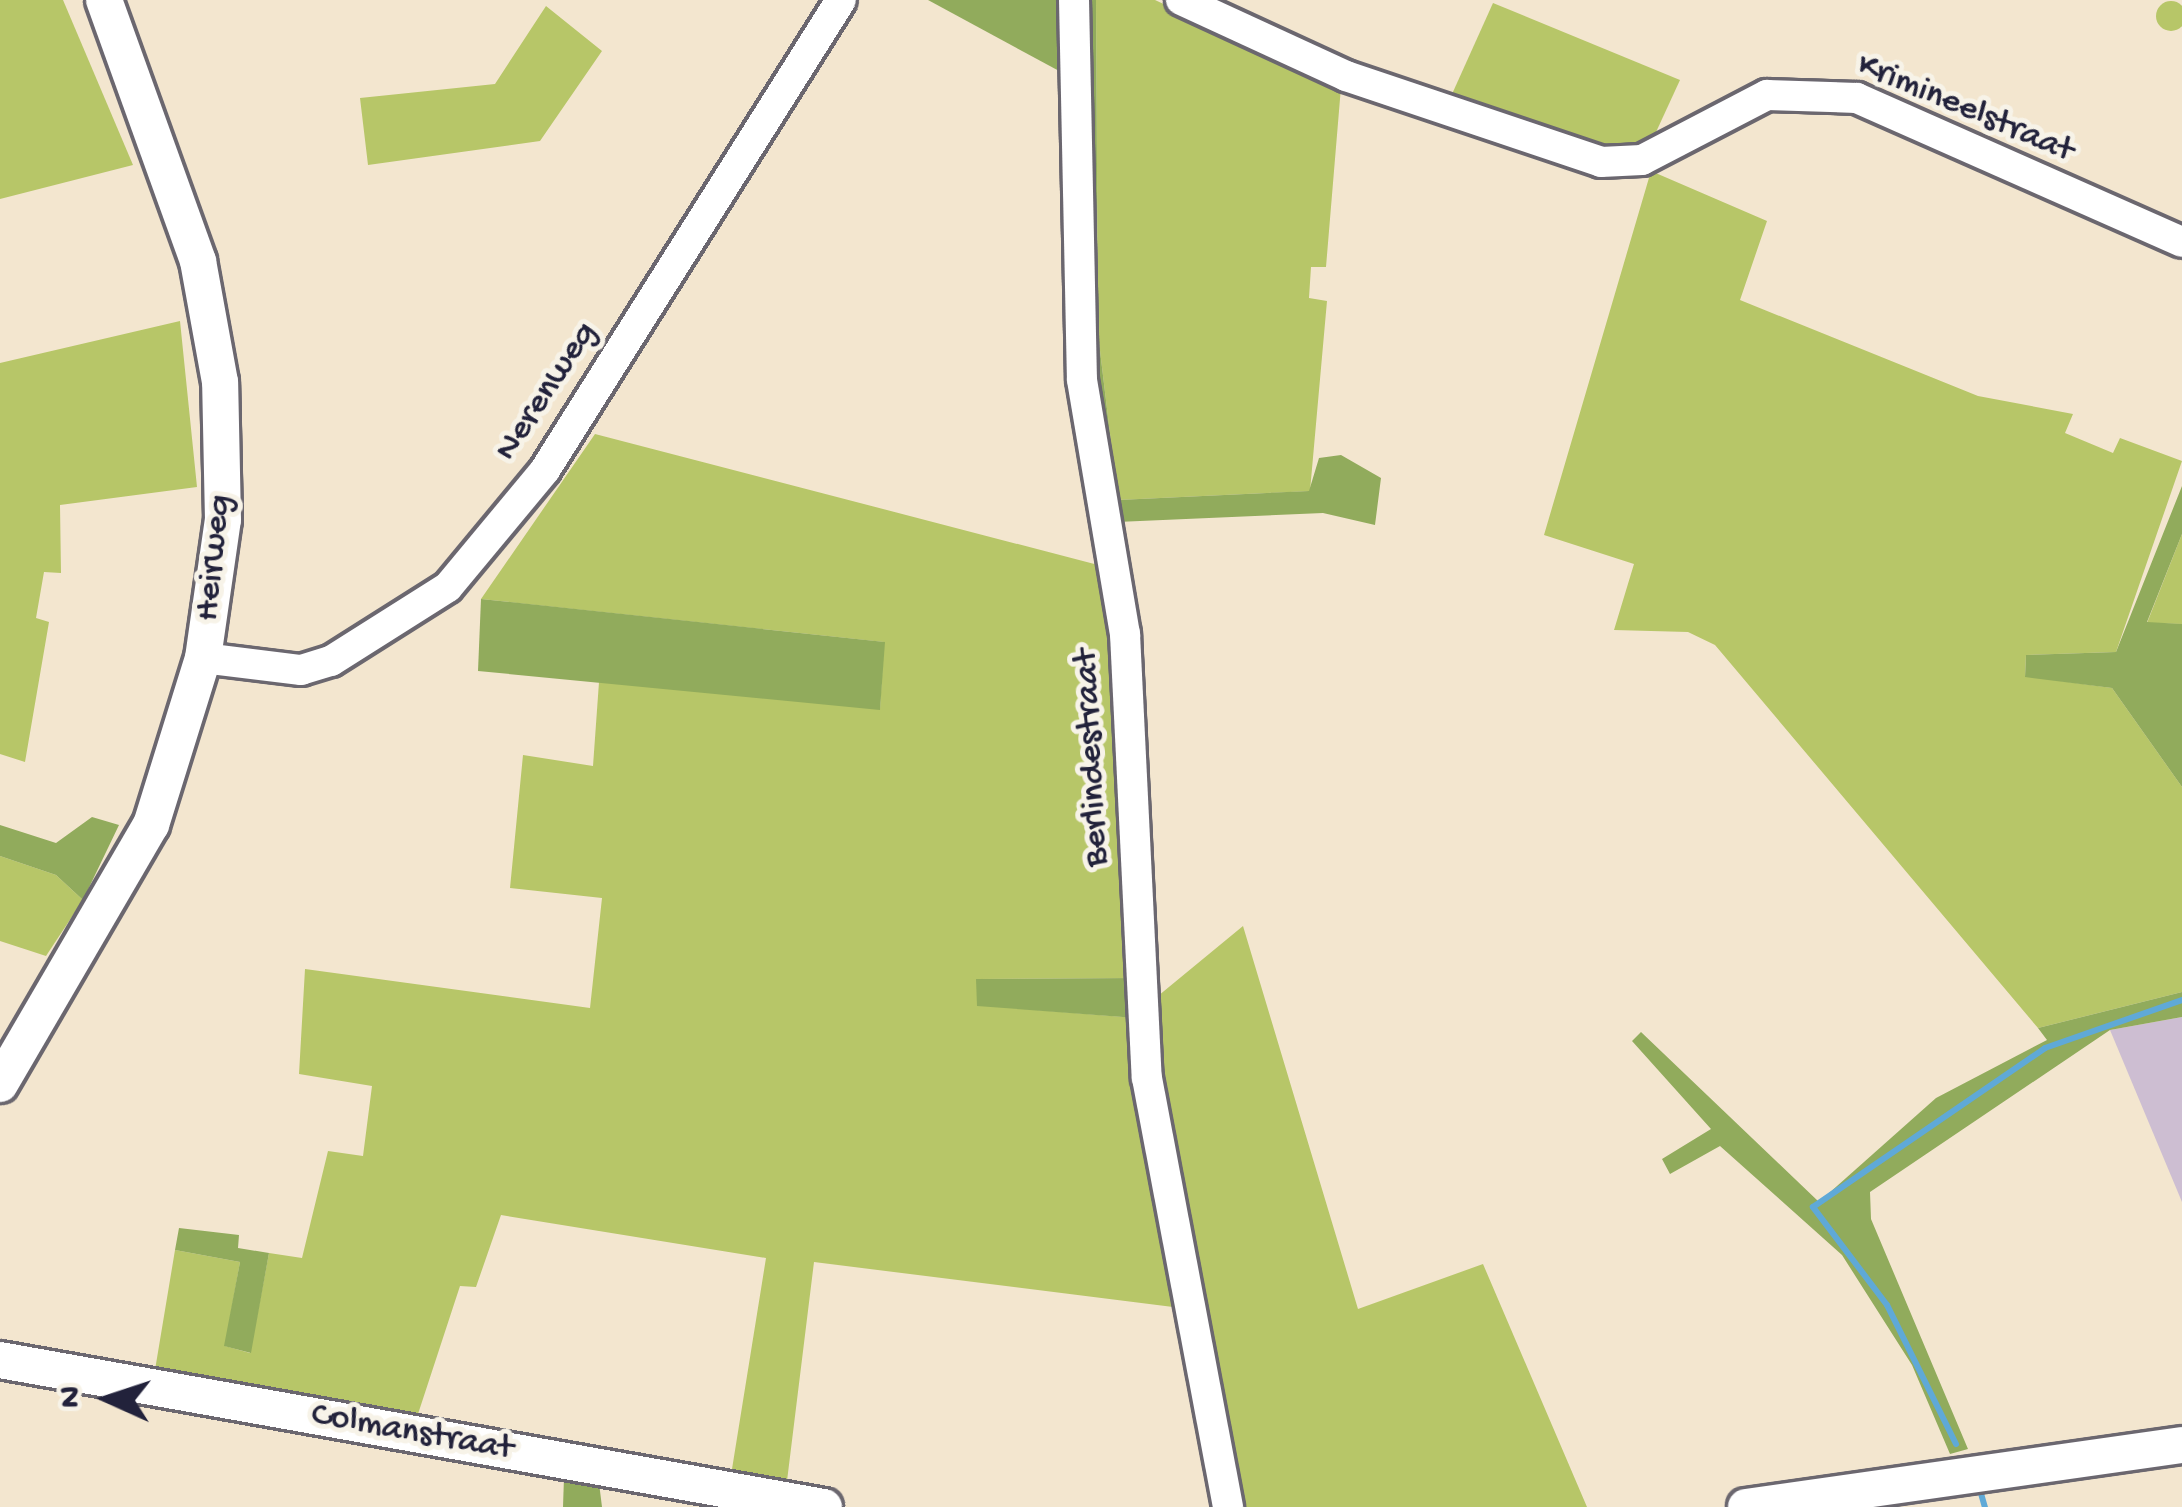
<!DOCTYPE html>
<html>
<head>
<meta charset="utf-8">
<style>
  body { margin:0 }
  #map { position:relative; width:2182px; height:1507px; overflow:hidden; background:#f3e6cf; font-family:"Gochi Hand",sans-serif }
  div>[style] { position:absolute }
  .industrial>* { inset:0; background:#cdbed2 }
  .green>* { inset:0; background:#b7c668 }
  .round { border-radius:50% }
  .forest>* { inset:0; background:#91ab5c }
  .stream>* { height:6px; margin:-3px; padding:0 3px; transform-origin:3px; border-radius:3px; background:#5fa9d7 }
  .roads { filter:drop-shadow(3px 0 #6b676f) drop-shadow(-3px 0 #6b676f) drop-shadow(0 3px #6b676f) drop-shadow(0 -3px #6b676f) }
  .minor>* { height:30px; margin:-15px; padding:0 15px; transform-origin:15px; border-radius:15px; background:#fff }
  .major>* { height:36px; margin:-18px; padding:0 18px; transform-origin:18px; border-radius:18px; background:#fff }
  span { translate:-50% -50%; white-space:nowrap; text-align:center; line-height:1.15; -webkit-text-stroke:10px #f7f3e8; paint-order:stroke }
  .street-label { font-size:36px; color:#22223b }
  .north { position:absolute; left:48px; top:1339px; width:120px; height:120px; -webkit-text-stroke:9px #f7f3e8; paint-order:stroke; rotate:273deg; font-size:33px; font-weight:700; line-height:48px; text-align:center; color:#22223b }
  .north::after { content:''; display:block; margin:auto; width:42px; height:54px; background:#22223b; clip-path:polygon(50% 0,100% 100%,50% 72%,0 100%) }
</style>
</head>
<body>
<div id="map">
  <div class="industrial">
    <div style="clip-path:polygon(2182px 1017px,2182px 1202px,2110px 1030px)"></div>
  </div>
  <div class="green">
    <div style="clip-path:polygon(0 0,63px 0,133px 165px,0 199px)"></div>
    <div style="clip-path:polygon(1096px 0,1155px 0,1341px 87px,1326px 267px,1311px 267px,1309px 298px,1327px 301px,1310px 491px,1118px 500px,1098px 334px)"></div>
    <div class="round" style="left:2156px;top:1px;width:30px;height:30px"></div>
    <div style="clip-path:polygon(1493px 3px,1680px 80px,1651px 143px,1605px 152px,1448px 103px)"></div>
    <div style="clip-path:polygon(546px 6px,602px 51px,540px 141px,368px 165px,360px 98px,495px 84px)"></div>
    <div style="clip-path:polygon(1651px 171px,1767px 221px,1740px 300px,1978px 396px,2073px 414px,2065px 433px,2113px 453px,2120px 438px,2182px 461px,2116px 652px,2026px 655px,2025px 676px,2112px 688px,2182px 787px,2182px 992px,2038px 1028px,1715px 645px,1688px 632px,1614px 630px,1634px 564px,1544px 535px)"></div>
    <div style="clip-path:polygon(180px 321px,197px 487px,60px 505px,61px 573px,44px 572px,36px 618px,49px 622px,25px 762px,0 754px,0 363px)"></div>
    <div style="clip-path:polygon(595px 434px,1102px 566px,1135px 978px,977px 979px,977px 1005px,1136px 1018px,1140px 1126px,1181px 1308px,814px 1262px,787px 1481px,732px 1469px,766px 1258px,501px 1215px,476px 1287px,460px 1286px,418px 1414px,155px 1370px,175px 1250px,240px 1262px,225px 1346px,250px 1353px,269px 1253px,302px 1258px,328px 1151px,363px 1156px,372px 1086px,299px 1074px,305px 969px,590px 1008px,602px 898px,510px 888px,523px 755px,593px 766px,599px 682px,880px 709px,884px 642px,481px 599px)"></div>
    <div style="clip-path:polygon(2182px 534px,2182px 624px,2147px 623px)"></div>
    <div style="clip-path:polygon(0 856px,56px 875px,83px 900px,46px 956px,0 941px)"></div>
    <div style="clip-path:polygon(1243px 926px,1358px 1309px,1483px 1264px,1587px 1507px,1239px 1507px,1165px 1133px,1158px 996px)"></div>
  </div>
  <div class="forest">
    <div style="clip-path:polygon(928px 0,1065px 0,1061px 72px)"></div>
    <div style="clip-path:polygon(1084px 0,1096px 0,1098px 334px,1118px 500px,1309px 491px,1319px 458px,1341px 455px,1381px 478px,1375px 525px,1323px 513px,1117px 522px,1089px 372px)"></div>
    <div style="clip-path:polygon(2182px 486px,2182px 534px,2147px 622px,2182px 624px,2182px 787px,2112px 688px,2025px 677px,2026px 655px,2116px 652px)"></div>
    <div style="clip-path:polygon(481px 599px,885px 642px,880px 710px,478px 671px)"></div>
    <div style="clip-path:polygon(92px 817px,119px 825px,83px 900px,56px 875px,0 856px,0 825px,56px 843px)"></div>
    <div style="clip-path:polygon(1135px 978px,1136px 1018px,977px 1006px,976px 979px)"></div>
    <div style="clip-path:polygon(2182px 992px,2182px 1017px,2110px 1030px,1870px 1192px,1871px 1219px,1968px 1449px,1950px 1454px,1912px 1365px,1842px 1255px,1720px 1146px,1670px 1174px,1662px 1159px,1711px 1129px,1632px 1041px,1641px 1032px,1819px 1202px,1936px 1098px,2047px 1040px,2038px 1028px)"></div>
    <div style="clip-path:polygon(179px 1228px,239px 1235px,238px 1248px,269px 1253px,251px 1353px,224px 1346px,240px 1262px,175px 1250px)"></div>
    <div style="clip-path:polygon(564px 1477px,599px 1483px,602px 1507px,563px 1507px)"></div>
  </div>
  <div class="stream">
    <div style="left:1956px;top:1444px;width:155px;rotate:-116.4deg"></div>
    <div style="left:1887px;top:1305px;width:123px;rotate:-127.1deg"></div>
    <div style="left:1813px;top:1207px;width:281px;rotate:-34.4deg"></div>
    <div style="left:2045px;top:1048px;width:145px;rotate:-19.3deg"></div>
    <div style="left:1980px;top:1490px;width:18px;rotate:74deg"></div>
  </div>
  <div class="roads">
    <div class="minor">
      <div style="left:1074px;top:0;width:380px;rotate:88.8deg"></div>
      <div style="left:1082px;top:380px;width:258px;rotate:80.4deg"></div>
      <div style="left:1125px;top:634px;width:445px;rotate:87.2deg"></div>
      <div style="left:1147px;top:1078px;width:437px;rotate:79.3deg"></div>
      <div style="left:1181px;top:0;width:182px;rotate:24.7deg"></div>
      <div style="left:1346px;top:76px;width:269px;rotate:18.6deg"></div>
      <div style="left:1601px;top:162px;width:41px;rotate:-2.8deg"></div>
      <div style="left:1642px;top:160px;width:141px;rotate:-27.5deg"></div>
      <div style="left:1767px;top:95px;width:90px;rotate:1.9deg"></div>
      <div style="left:1857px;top:98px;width:355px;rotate:23.9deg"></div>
      <div style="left:203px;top:658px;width:99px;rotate:7deg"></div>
      <div style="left:301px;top:670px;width:31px;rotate:-17deg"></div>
      <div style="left:331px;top:661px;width:138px;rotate:-32.3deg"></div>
      <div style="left:448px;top:587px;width:152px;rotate:-50.3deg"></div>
      <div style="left:545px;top:470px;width:555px;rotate:-57.8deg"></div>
    </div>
    <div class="major">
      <div style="left:0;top:1084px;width:300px;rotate:-59.8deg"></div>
      <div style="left:151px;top:825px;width:175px;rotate:-72.7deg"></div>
      <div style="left:203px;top:658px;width:139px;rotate:-81.8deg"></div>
      <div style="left:223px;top:520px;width:138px;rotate:-91.2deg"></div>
      <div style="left:220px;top:382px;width:123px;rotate:-100.3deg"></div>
      <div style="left:198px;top:261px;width:277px;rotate:-109.8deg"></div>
      <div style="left:0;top:1360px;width:837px;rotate:10.12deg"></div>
      <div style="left:1746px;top:1507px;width:440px;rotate:-8.1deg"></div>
    </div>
  </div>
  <div class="street-label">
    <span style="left:1965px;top:109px;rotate:23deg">Krimineelstraat</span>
    <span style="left:547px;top:392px;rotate:-57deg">Nerenweg</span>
    <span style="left:215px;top:558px;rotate:-84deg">Heirweg</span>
    <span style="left:1093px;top:758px;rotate:-93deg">Berlindestraat</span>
    <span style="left:412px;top:1433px;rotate:10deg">Colmanstraat</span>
  </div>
  <div class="north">N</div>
</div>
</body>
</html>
